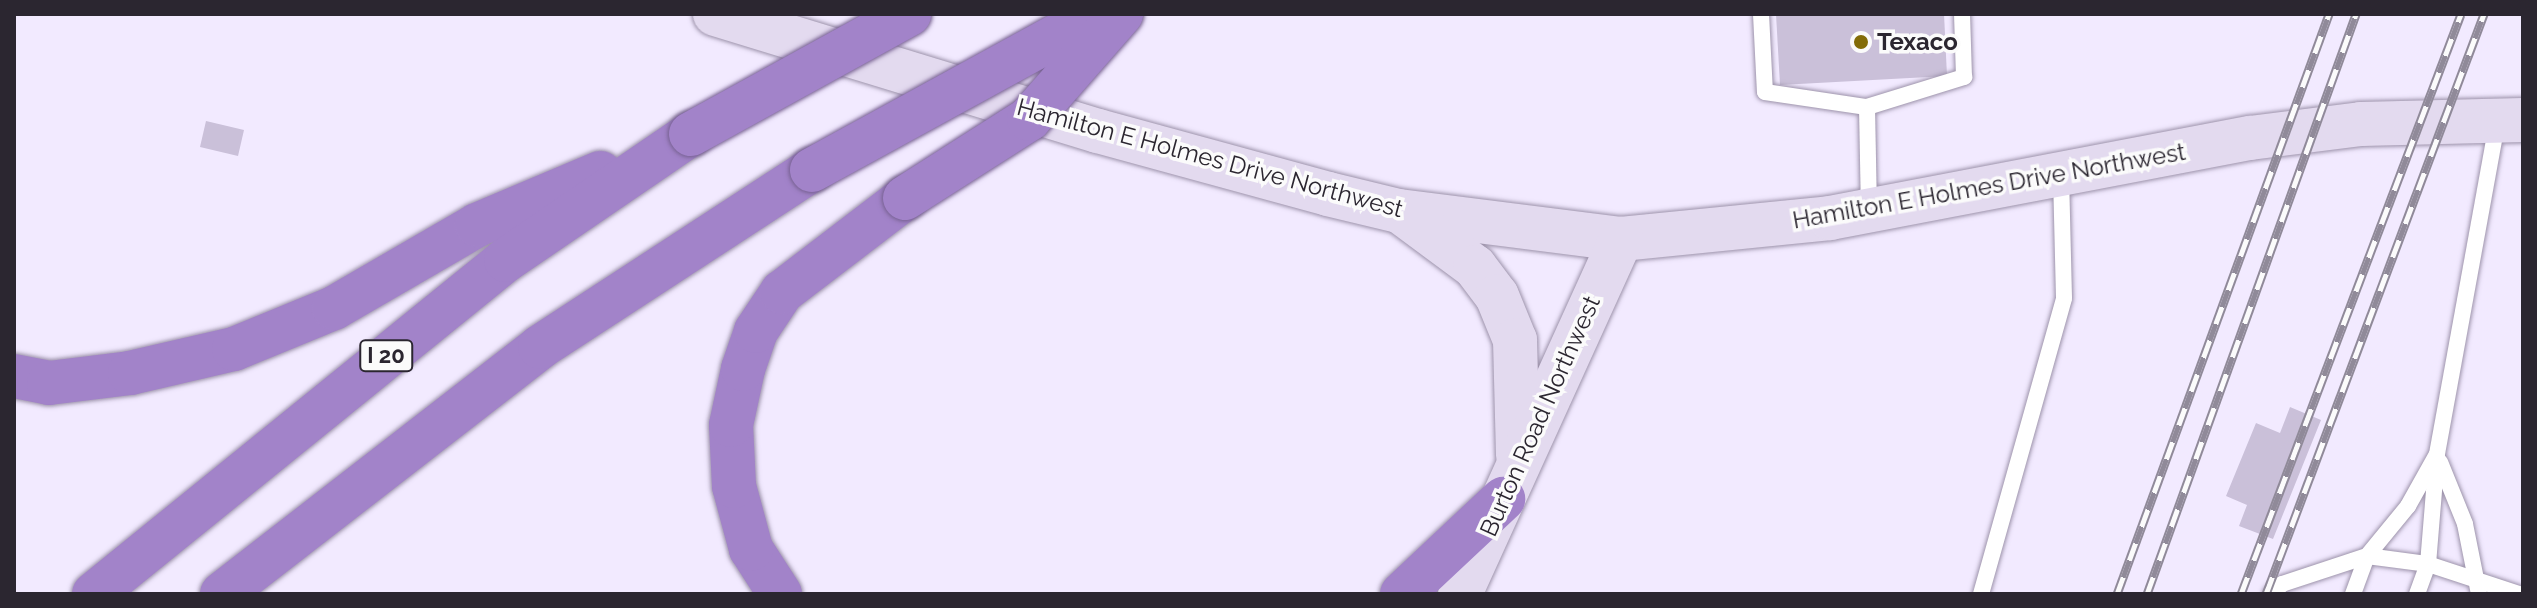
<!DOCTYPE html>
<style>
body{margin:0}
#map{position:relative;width:2537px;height:608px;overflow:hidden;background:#f2eaff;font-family:Raleway,sans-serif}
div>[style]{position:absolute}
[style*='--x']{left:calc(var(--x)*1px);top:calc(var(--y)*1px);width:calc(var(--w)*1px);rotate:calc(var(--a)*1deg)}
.building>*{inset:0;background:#cac0d9}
.roads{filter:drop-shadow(0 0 2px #9d93ab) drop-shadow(0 0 2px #9d93ab)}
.lane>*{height:16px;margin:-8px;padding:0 8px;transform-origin:8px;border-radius:8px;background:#fff}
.secondary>*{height:44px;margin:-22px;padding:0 22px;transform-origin:22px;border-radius:22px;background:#e3daef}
.highway>*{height:44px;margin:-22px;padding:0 22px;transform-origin:22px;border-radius:22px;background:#a283c9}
.rail>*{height:9px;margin-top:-4.5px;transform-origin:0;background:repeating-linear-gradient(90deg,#fbfbfb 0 18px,#908a99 0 36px);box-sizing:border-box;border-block:2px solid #908a99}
.bridges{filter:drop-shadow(0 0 2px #786293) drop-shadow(0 0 2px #786293)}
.highway-bridge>*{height:44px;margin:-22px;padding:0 22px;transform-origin:22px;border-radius:22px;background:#a283c9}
.dots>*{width:22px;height:22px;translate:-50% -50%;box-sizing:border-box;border:4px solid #fbfbfb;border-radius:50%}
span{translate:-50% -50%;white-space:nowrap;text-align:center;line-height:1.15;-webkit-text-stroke:7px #fbfbfb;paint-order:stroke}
.shield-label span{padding:2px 6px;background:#fbfbfb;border:2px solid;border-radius:6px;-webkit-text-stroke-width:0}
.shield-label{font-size:22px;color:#2b2630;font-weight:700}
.poi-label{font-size:24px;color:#2b2630;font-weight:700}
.left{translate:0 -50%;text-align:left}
.street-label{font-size:24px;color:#2b2630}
.frame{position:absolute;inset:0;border:16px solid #2b2630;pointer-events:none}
</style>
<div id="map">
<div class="building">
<i style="clip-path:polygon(1776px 14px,1944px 14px,1947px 76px,1780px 85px)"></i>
<i style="clip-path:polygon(206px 121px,244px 130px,238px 156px,200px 147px)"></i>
<i style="clip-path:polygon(2290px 407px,2321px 420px,2273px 539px,2239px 526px,2247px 505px,2226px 496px,2256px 423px,2280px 433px)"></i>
</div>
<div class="roads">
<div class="lane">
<i style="--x:1761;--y:14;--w:78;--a:87.1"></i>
<i style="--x:1765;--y:92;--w:103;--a:8.4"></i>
<i style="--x:1867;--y:107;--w:102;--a:-17.2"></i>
<i style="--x:1964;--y:77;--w:63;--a:-91.8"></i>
<i style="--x:1867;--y:107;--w:102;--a:88.9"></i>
<i style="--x:2440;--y:462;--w:67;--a:68"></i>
<i style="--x:2465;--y:524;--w:71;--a:78.7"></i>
<i style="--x:1981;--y:594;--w:307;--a:-74.3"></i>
<i style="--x:2064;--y:298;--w:123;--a:-91.4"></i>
<i style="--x:2271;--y:594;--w:15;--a:-42"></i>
<i style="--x:2282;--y:584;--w:89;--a:-18.2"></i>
<i style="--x:2367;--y:556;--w:62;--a:7.5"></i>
<i style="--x:2428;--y:564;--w:96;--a:18.2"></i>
<i style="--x:2353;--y:594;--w:40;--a:-69.8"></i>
<i style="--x:2367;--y:556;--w:65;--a:-50.6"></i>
<i style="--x:2408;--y:506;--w:57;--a:-60.8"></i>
<i style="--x:2417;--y:594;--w:32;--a:-70"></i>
<i style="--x:2428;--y:564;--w:110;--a:-85.3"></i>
<i style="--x:2437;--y:454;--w:334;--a:-79.7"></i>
</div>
<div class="secondary">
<i style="--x:715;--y:14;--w:400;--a:17"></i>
<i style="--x:1098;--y:131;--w:238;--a:15.3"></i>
<i style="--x:1328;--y:194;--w:73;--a:13.5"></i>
<i style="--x:1399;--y:211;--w:224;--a:7.2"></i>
<i style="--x:1621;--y:239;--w:210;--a:-5.7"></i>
<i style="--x:1830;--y:218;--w:428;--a:-10.8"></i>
<i style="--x:2250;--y:138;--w:112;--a:-7.2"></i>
<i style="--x:2361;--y:124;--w:162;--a:-1.4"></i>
<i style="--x:1401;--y:212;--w:92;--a:36.6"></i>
<i style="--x:1475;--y:267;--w:36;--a:53"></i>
<i style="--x:1497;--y:296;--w:48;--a:67.8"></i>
<i style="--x:1515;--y:340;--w:115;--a:88.5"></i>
<i style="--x:1460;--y:594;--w:390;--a:-65.6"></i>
</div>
<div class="highway">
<i style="--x:14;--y:376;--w:36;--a:11"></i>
<i style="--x:49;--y:383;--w:82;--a:-7"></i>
<i style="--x:130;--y:373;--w:107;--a:-13"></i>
<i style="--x:234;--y:349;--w:108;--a:-22.3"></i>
<i style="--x:334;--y:308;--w:165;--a:-30.1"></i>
<i style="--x:477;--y:225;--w:134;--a:-22.9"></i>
<i style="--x:94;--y:594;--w:530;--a:-39.03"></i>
<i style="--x:506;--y:260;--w:224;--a:-34.3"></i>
<i style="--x:222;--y:594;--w:403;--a:-37.8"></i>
<i style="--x:540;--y:347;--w:325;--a:-33.1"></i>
<i style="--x:780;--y:594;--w:54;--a:-122.8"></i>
<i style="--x:751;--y:549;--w:65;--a:-105.1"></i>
<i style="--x:734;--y:486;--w:61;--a:-92.8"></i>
<i style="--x:731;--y:425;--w:57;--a:-77.9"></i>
<i style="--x:743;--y:369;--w:40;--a:-71.1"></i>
<i style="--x:756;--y:331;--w:47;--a:-56.3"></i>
<i style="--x:782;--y:292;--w:155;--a:-37.4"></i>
<i style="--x:1402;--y:594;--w:139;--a:-43.2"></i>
</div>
</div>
<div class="rail">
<i style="--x:2117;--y:594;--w:618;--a:-69.92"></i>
<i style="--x:2147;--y:594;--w:617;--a:-70.18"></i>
<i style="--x:2241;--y:594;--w:620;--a:-69.23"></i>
<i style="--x:2266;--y:594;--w:620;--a:-69.4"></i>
</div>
<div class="bridges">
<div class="highway-bridge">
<i style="--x:691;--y:134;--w:249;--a:-28.8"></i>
<i style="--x:812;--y:170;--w:325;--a:-28.7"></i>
<i style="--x:905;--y:198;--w:147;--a:-32.5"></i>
<i style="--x:1029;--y:119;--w:140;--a:-48.8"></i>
</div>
</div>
<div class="dots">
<i style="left:1861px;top:42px;background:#836c08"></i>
</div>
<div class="shield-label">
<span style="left:386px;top:356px">I 20</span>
</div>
<div class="poi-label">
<span class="left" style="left:1877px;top:42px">Texaco</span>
</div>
<div class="street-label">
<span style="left:1210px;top:158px;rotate:15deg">Hamilton E Holmes Drive Northwest</span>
<span style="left:1989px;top:186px;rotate:-10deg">Hamilton E Holmes Drive Northwest</span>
<span style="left:1540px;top:416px;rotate:-66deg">Burton Road Northwest</span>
</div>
<div class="frame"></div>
</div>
